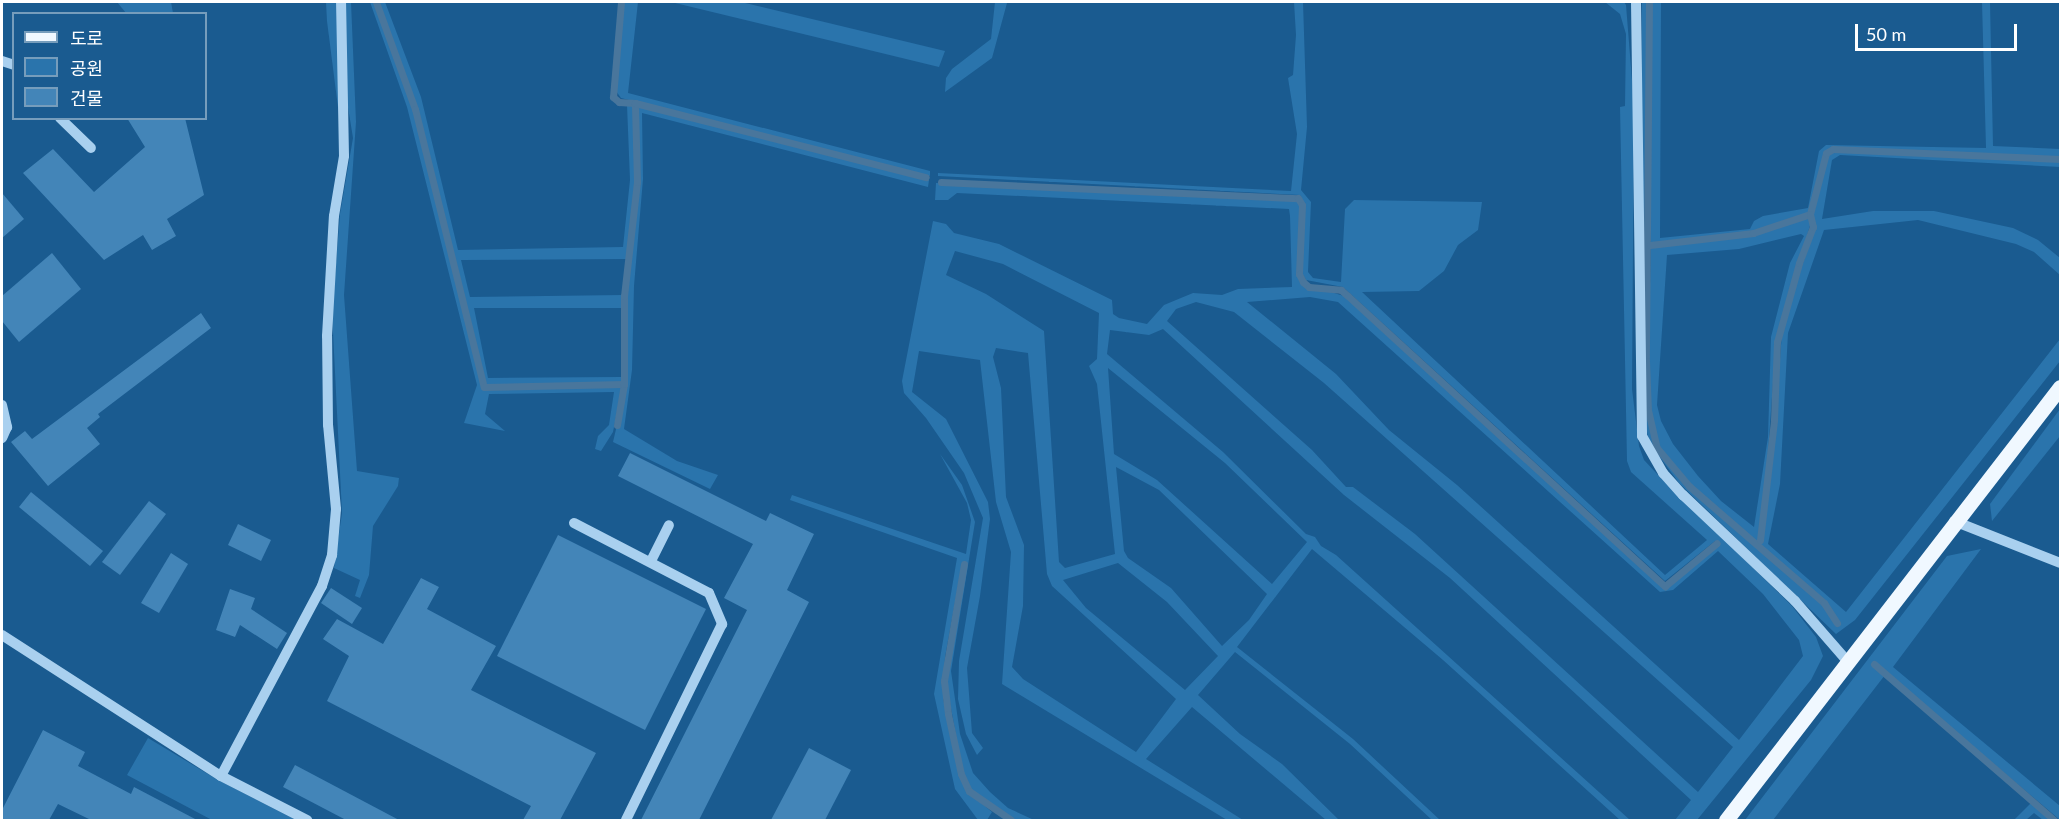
<!DOCTYPE html>
<meta charset="utf-8">
<style>
body{margin:0}
#map{position:relative;width:2062px;height:822px;overflow:hidden;background:#1a5b90;font-family:Lato,"Noto Sans KR",sans-serif}
div>[style]{position:absolute}
[style*='--x']{left:calc(var(--x)*1px);top:calc(var(--y)*1px);width:calc(var(--w)*1px);rotate:calc(var(--a)*1deg)}
.green>*{inset:0;background:#2a74ac}
.stream>*{height:7px;margin:-3.5px;padding:0 3.5px;transform-origin:3.5px;border-radius:3.5px;background:#49769c}
.building>*{inset:0;background:#4385b8}
.minor>*{height:10px;margin:-5px;padding:0 5px;transform-origin:5px;border-radius:5px;background:#a9d0ef}
.major>*{height:15px;margin:-7.5px;padding:0 7.5px;transform-origin:7.5px;border-radius:7.5px;background:#f0f8ff}
span{translate:-50% -50%;white-space:nowrap;text-align:center;line-height:1.15;-webkit-text-stroke:5px #1a5b90;paint-order:stroke}
.frame{position:absolute;inset:0;border:3px solid #fff;pointer-events:none}
.legend{position:absolute;left:12px;top:12px;width:195px;height:108px;box-sizing:border-box;background:#1a5b90;border:2px solid #769dbc;margin:0;padding:8px 10px;list-style:none;font-size:18px;color:#fff}
.legend li{display:flex;align-items:center;gap:12px;height:30px}
.legend b{width:30px;border:2px solid #769dbc}
.scale{position:absolute;left:1855px;top:24px;width:162px;height:27px;box-sizing:border-box;border:3px solid #fff;border-top:0;padding-left:8px;font-size:18px;line-height:21px;white-space:nowrap;color:#fff;-webkit-text-stroke:4px #1a5b90;paint-order:stroke}
</style>
<div id="map">
<div class="green">
<i style="clip-path:polygon(117px 2px,171px 2px,173px 13px,126px 13px)"></i>
<i style="clip-path:polygon(326px 2px,338px 2px,341px 131px,327px 21px)"></i>
<i style="clip-path:polygon(345px 2px,351px 2px,356px 122px,344px 295px,357px 471px,399px 478px,398px 486px,373px 526px,369px 575px,360px 598px,355px 596px,360px 580px,334px 568px,342px 513px,332px 312px,340px 214px,353px 138px,347px 101px)"></i>
<i style="clip-path:polygon(370px 2px,374px 2px,413px 108px,483px 389px,622px 386px,613px 432px,601px 451px,595px 449px,598px 436px,609px 425px,614px 392px,489px 394px,485px 414px,505px 431px,464px 423px,477px 385px,407px 107px)"></i>
<i style="clip-path:polygon(378px 2px,385px 2px,421px 97px,458px 250px,623px 247px,630px 180px,627px 105px,634px 105px,635px 182px,627px 259px,461px 260px,470px 297px,623px 295px,623px 308px,474px 308px,488px 378px,621px 377px,622px 382px,485px 385px,416px 108px)"></i>
<i style="clip-path:polygon(623px 2px,638px 2px,628px 93px,930px 171px,930px 176px,621px 98px,616px 91px)"></i>
<i style="clip-path:polygon(671px 2px,741px 2px,945px 51px,939px 67px)"></i>
<i style="clip-path:polygon(995px 2px,1065px 2px,1007px 3px,992px 58px,945px 92px,946px 78px,952px 69px,991px 39px)"></i>
<i style="clip-path:polygon(evenodd,1294px 2px,1303px 2px,1307px 127px,1301px 190px,1311px 202px,1308px 272px,1313px 278px,1341px 282px,1345px 209px,1354px 200px,1482px 202px,1478px 230px,1458px 245px,1444px 271px,1419px 291px,1362px 292px,1665px 575px,1707px 540px,1631px 472px,1627px 461px,1620px 107px,1625px 106px,1626px 34px,1620px 14px,1605px 2px,1624px 2px,1626px 5px,1634px 105px,1632px 389px,1639px 446px,1644px 460px,1659px 476px,1792px 606px,1816px 637px,1823px 656px,1811px 680px,1697px 820px,1675px 820px,1691px 800px,1450px 578px,1344px 495px,1163px 329px,1149px 335px,1110px 330px,1107px 354px,1223px 452px,1306px 534px,1315px 537px,1321px 546px,1336px 555px,1630px 820px,1620px 820px,1443px 660px,1312px 549px,1237px 647px,1353px 739px,1440px 820px,1432px 820px,1350px 744px,1235px 652px,1198px 695px,1240px 734px,1282px 764px,1339px 820px,1326px 820px,1192px 707px,1146px 759px,1243px 820px,1227px 820px,1002px 684px,1011px 552px,996px 502px,980px 360px,919px 351px,912px 392px,946px 419px,988px 502px,990px 519px,980px 596px,967px 668px,972px 733px,983px 748px,977px 755px,966px 734px,958px 699px,959px 661px,983px 518px,964px 473px,926px 418px,904px 393px,902px 381px,933px 221px,946px 224px,954px 233px,999px 244px,1112px 300px,1113px 314px,1119px 318px,1147px 324px,1164px 305px,1193px 293px,1222px 295px,1238px 289px,1292px 287px,1290px 216px,1289px 209px,957px 193px,948px 200px,935px 200px,936px 183px,1297px 200px,1300px 206px,1297px 274px,1302px 283px,1347px 297px,1665px 588px,1719px 542px,1715px 541px,1665px 581px,1343px 287px,1306px 280px,1302px 273px,1305px 205px,1300px 195px,938px 176px,938px 173px,1291px 191px,1297px 134px,1288px 78px,1293px 75px,1296px 35px,1294px 2px,955px 251px,1003px 264px,1099px 313px,1097px 359px,1089px 366px,1097px 384px,1115px 554px,1065px 568px,1059px 562px,1044px 331px,986px 294px,946px 275px,955px 251px,1294px 2px,1310px 297px,1338px 302px,1660px 592px,1673px 590px,1718px 551px,1763px 594px,1799px 640px,1803px 656px,1739px 740px,1457px 485px,1389px 430px,1336px 374px,1247px 302px,1310px 297px,1294px 2px,1196px 302px,1234px 312px,1324px 383px,1733px 747px,1698px 792px,1415px 534px,1353px 487px,1346px 487px,1312px 450px,1167px 321px,1176px 309px,1196px 302px,1294px 2px,996px 348px,1028px 353px,1047px 574px,1052px 586px,1176px 699px,1136px 752px,1023px 679px,1012px 667px,1023px 606px,1024px 545px,1006px 497px,1001px 388px,993px 357px,996px 348px,1294px 2px,1108px 368px,1225px 463px,1307px 542px,1272px 584px,1157px 480px,1114px 454px,1108px 368px,1294px 2px,1116px 467px,1159px 490px,1267px 594px,1249px 620px,1222px 646px,1171px 588px,1128px 558px,1124px 551px,1116px 467px,1294px 2px,1118px 563px,1167px 602px,1218px 656px,1185px 690px,1086px 608px,1063px 580px,1118px 563px)"></i>
<i style="clip-path:polygon(evenodd,1642px 2px,1647px 2px,1647px 5px,1644px 361px,1647px 410px,1656px 449px,1688px 487px,1823px 604px,1839px 626px,1826px 603px,1691px 485px,1659px 447px,1650px 409px,1648px 361px,1651px 246px,1753px 235px,1809px 216px,1811px 222px,1776px 341px,1762px 536px,1772px 466px,1783px 319px,1813px 235px,1812px 215px,1828px 154px,1833px 151px,2060px 160px,2060px 167px,1840px 155px,1832px 160px,1822px 219px,1873px 211px,1934px 211px,2013px 228px,2038px 240px,2060px 258px,2060px 275px,2034px 252px,2016px 244px,1918px 220px,1824px 230px,1788px 333px,1780px 484px,1768px 544px,1846px 612px,2060px 339px,2060px 361px,1855px 620px,1836px 634px,1679px 483px,1648px 441px,1642px 383px,1642px 2px,1801px 234px,1804px 236px,1790px 263px,1771px 337px,1768px 437px,1754px 527px,1721px 501px,1698px 476px,1673px 444px,1661px 421px,1657px 405px,1667px 255px,1739px 249px,1801px 234px)"></i>
<i style="clip-path:polygon(1650px 2px,1661px 2px,1660px 238px,1750px 229px,1754px 221px,1763px 216px,1808px 208px,1819px 151px,1826px 145px,1986px 148px,1982px 2px,1990px 2px,1993px 146px,2060px 149px,2060px 157px,1833px 148px,1825px 152px,1809px 213px,1753px 231px,1651px 243px)"></i>
<i style="clip-path:polygon(637px 105px,929px 180px,928px 187px,642px 113px,643px 179px,634px 286px,632px 370px,624px 429px,677px 461px,718px 475px,710px 489px,613px 442px,627px 382px,626px 297px,639px 182px)"></i>
<i style="clip-path:polygon(2060px 409px,2060px 436px,1992px 521px,1990px 504px)"></i>
<i style="clip-path:polygon(940px 454px,962px 485px,975px 522px,951px 671px,960px 734px,973px 773px,990px 792px,1008px 808px,1034px 820px,1014px 820px,984px 801px,971px 790px,963px 773px,946px 681px,965px 564px,962px 564px,945px 657px,943px 698px,959px 774px,968px 792px,992px 812px,987px 820px,978px 820px,955px 789px,934px 694px,957px 558px,790px 500px,792px 495px,966px 554px,971px 520px,967px 503px)"></i>
<i style="clip-path:polygon(1981px 549px,1893px 667px,2060px 806px,2060px 820px,1873px 662px,1885px 675px,1773px 820px,1745px 820px,1947px 556px)"></i>
<i style="clip-path:polygon(148px 738px,218px 780px,296px 820px,212px 820px,127px 775px)"></i>
<i style="clip-path:polygon(2031px 803px,2052px 820px,2043px 820px,2034px 813px,2026px 820px,2014px 820px)"></i>
</div>
<div class="stream">
<i style="--x:376;--y:2;--w:114;--a:70"></i>
<i style="--x:415;--y:109;--w:286;--a:76.1"></i>
<i style="--x:484;--y:387;--w:140;--a:-1.2"></i>
<i style="--x:621;--y:2;--w:95;--a:94.8"></i>
<i style="--x:613;--y:97;--w:8;--a:40"></i>
<i style="--x:619;--y:102;--w:16;--a:4"></i>
<i style="--x:1649;--y:2;--w:359;--a:90.5"></i>
<i style="--x:1646;--y:361;--w:49;--a:87.7"></i>
<i style="--x:1648;--y:410;--w:39;--a:77"></i>
<i style="--x:1657;--y:448;--w:50;--a:49.9"></i>
<i style="--x:1689;--y:486;--w:179;--a:40.9"></i>
<i style="--x:1824;--y:603;--w:24;--a:57"></i>
<i style="--x:941;--y:182;--w:357;--a:2.6"></i>
<i style="--x:1298;--y:198;--w:8;--a:60"></i>
<i style="--x:1302;--y:205;--w:69;--a:92.5"></i>
<i style="--x:1299;--y:274;--w:9;--a:63"></i>
<i style="--x:1303;--y:282;--w:8;--a:40"></i>
<i style="--x:1309;--y:287;--w:32;--a:5"></i>
<i style="--x:1341;--y:290;--w:9;--a:41"></i>
<i style="--x:1348;--y:296;--w:430;--a:42.5"></i>
<i style="--x:1665;--y:586;--w:67;--a:-39.6"></i>
<i style="--x:1650;--y:245;--w:104;--a:-6.6"></i>
<i style="--x:1753;--y:233;--w:60;--a:-18.4"></i>
<i style="--x:1810;--y:214;--w:63;--a:-75.3"></i>
<i style="--x:1826;--y:153;--w:8;--a:-30"></i>
<i style="--x:1833;--y:149;--w:227;--a:2.5"></i>
<i style="--x:617;--y:425;--w:42;--a:-80.3"></i>
<i style="--x:624;--y:384;--w:88;--a:-90"></i>
<i style="--x:624;--y:296;--w:115;--a:-83.5"></i>
<i style="--x:637;--y:182;--w:79;--a:-91.5"></i>
<i style="--x:635;--y:103;--w:300;--a:14.3"></i>
<i style="--x:1760;--y:540;--w:121;--a:-83.3"></i>
<i style="--x:1774;--y:420;--w:78;--a:-87.8"></i>
<i style="--x:1777;--y:342;--w:82;--a:-74.4"></i>
<i style="--x:1799;--y:263;--w:39;--a:-69"></i>
<i style="--x:1813;--y:227;--w:13;--a:-103"></i>
<i style="--x:964;--y:564;--w:119;--a:99.7"></i>
<i style="--x:944;--y:681;--w:33;--a:83"></i>
<i style="--x:948;--y:714;--w:61;--a:77.8"></i>
<i style="--x:961;--y:774;--w:19;--a:65"></i>
<i style="--x:969;--y:791;--w:51;--a:34.6"></i>
<i style="--x:1874;--y:664;--w:238;--a:40.9"></i>
</div>
<div class="building">
<i style="clip-path:polygon(127px 118px,185px 118px,204px 195px,167px 219px,176px 236px,152px 250px,143px 235px,104px 260px,23px 173px,53px 149px,94px 192px,145px 147px)"></i>
<i style="clip-path:polygon(2px 193px,24px 219px,2px 238px)"></i>
<i style="clip-path:polygon(52px 253px,81px 289px,19px 342px,2px 321px,2px 296px)"></i>
<i style="clip-path:polygon(201px 313px,211px 328px,98px 414px,100px 417px,87px 428px,100px 444px,48px 486px,11px 442px,25px 431px,32px 439px)"></i>
<i style="clip-path:polygon(630px 453px,766px 521px,770px 513px,814px 534px,787px 590px,809px 602px,699px 820px,641px 820px,747px 610px,724px 598px,753px 544px,618px 476px)"></i>
<i style="clip-path:polygon(31px 492px,103px 551px,90px 566px,19px 507px)"></i>
<i style="clip-path:polygon(149px 501px,166px 514px,120px 575px,102px 562px)"></i>
<i style="clip-path:polygon(238px 524px,271px 540px,261px 561px,228px 545px)"></i>
<i style="clip-path:polygon(558px 535px,706px 609px,645px 730px,497px 656px)"></i>
<i style="clip-path:polygon(171px 553px,188px 564px,159px 613px,141px 603px)"></i>
<i style="clip-path:polygon(421px 578px,439px 587px,427px 609px,496px 646px,471px 690px,596px 753px,560px 820px,523px 820px,531px 806px,327px 701px,349px 656px,323px 639px,337px 619px,383px 644px)"></i>
<i style="clip-path:polygon(331px 588px,362px 608px,352px 624px,321px 603px)"></i>
<i style="clip-path:polygon(230px 589px,255px 598px,251px 609px,287px 633px,277px 649px,240px 625px,235px 637px,216px 630px)"></i>
<i style="clip-path:polygon(43px 730px,85px 752px,78px 766px,131px 794px,134px 787px,197px 820px,91px 820px,58px 804px,49px 820px,2px 820px,2px 810px)"></i>
<i style="clip-path:polygon(809px 748px,851px 770px,825px 820px,771px 820px)"></i>
<i style="clip-path:polygon(295px 765px,399px 820px,346px 820px,283px 787px)"></i>
</div>
<div class="minor">
<i style="--x:1636;--y:2;--w:434;--a:89.2"></i>
<i style="--x:1642;--y:436;--w:43;--a:60.4"></i>
<i style="--x:1663;--y:473;--w:30;--a:48"></i>
<i style="--x:1683;--y:495;--w:154;--a:43.4"></i>
<i style="--x:1795;--y:601;--w:81;--a:49"></i>
<i style="--x:2;--y:61;--w:13;--a:18"></i>
<i style="--x:60;--y:118;--w:43;--a:44.1"></i>
<i style="--x:2;--y:405;--w:23;--a:77"></i>
<i style="--x:7;--y:427;--w:12;--a:114"></i>
<i style="--x:1954;--y:521;--w:114;--a:21.6"></i>
<i style="--x:574;--y:523;--w:152;--a:27.4"></i>
<i style="--x:709;--y:593;--w:34;--a:67"></i>
<i style="--x:722;--y:624;--w:218;--a:116.1"></i>
<i style="--x:651;--y:561;--w:40;--a:-63.4"></i>
<i style="--x:2;--y:635;--w:260;--a:32.8"></i>
<i style="--x:221;--y:776;--w:97;--a:27.1"></i>
<i style="--x:221;--y:776;--w:215;--a:-62"></i>
<i style="--x:322;--y:586;--w:33;--a:-72"></i>
<i style="--x:332;--y:555;--w:46;--a:-85"></i>
<i style="--x:336;--y:509;--w:84;--a:-95.4"></i>
<i style="--x:328;--y:425;--w:89;--a:-90.6"></i>
<i style="--x:327;--y:336;--w:120;--a:-86.7"></i>
<i style="--x:334;--y:216;--w:61;--a:-80.5"></i>
<i style="--x:344;--y:156;--w:154;--a:-91.1"></i>
</div>
<div class="major">
<i style="--x:1726;--y:820;--w:547;--a:-52.35"></i>
</div>
<div class="frame"></div>
<ul class="legend">
<li><b style="height:8px;background:#f0f8ff"></b>도로</li>
<li><b style="height:16px;background:#2a74ac"></b>공원</li>
<li><b style="height:16px;background:#4385b8"></b>건물</li>
</ul>
<div class="scale">50 m</div>
</div>
